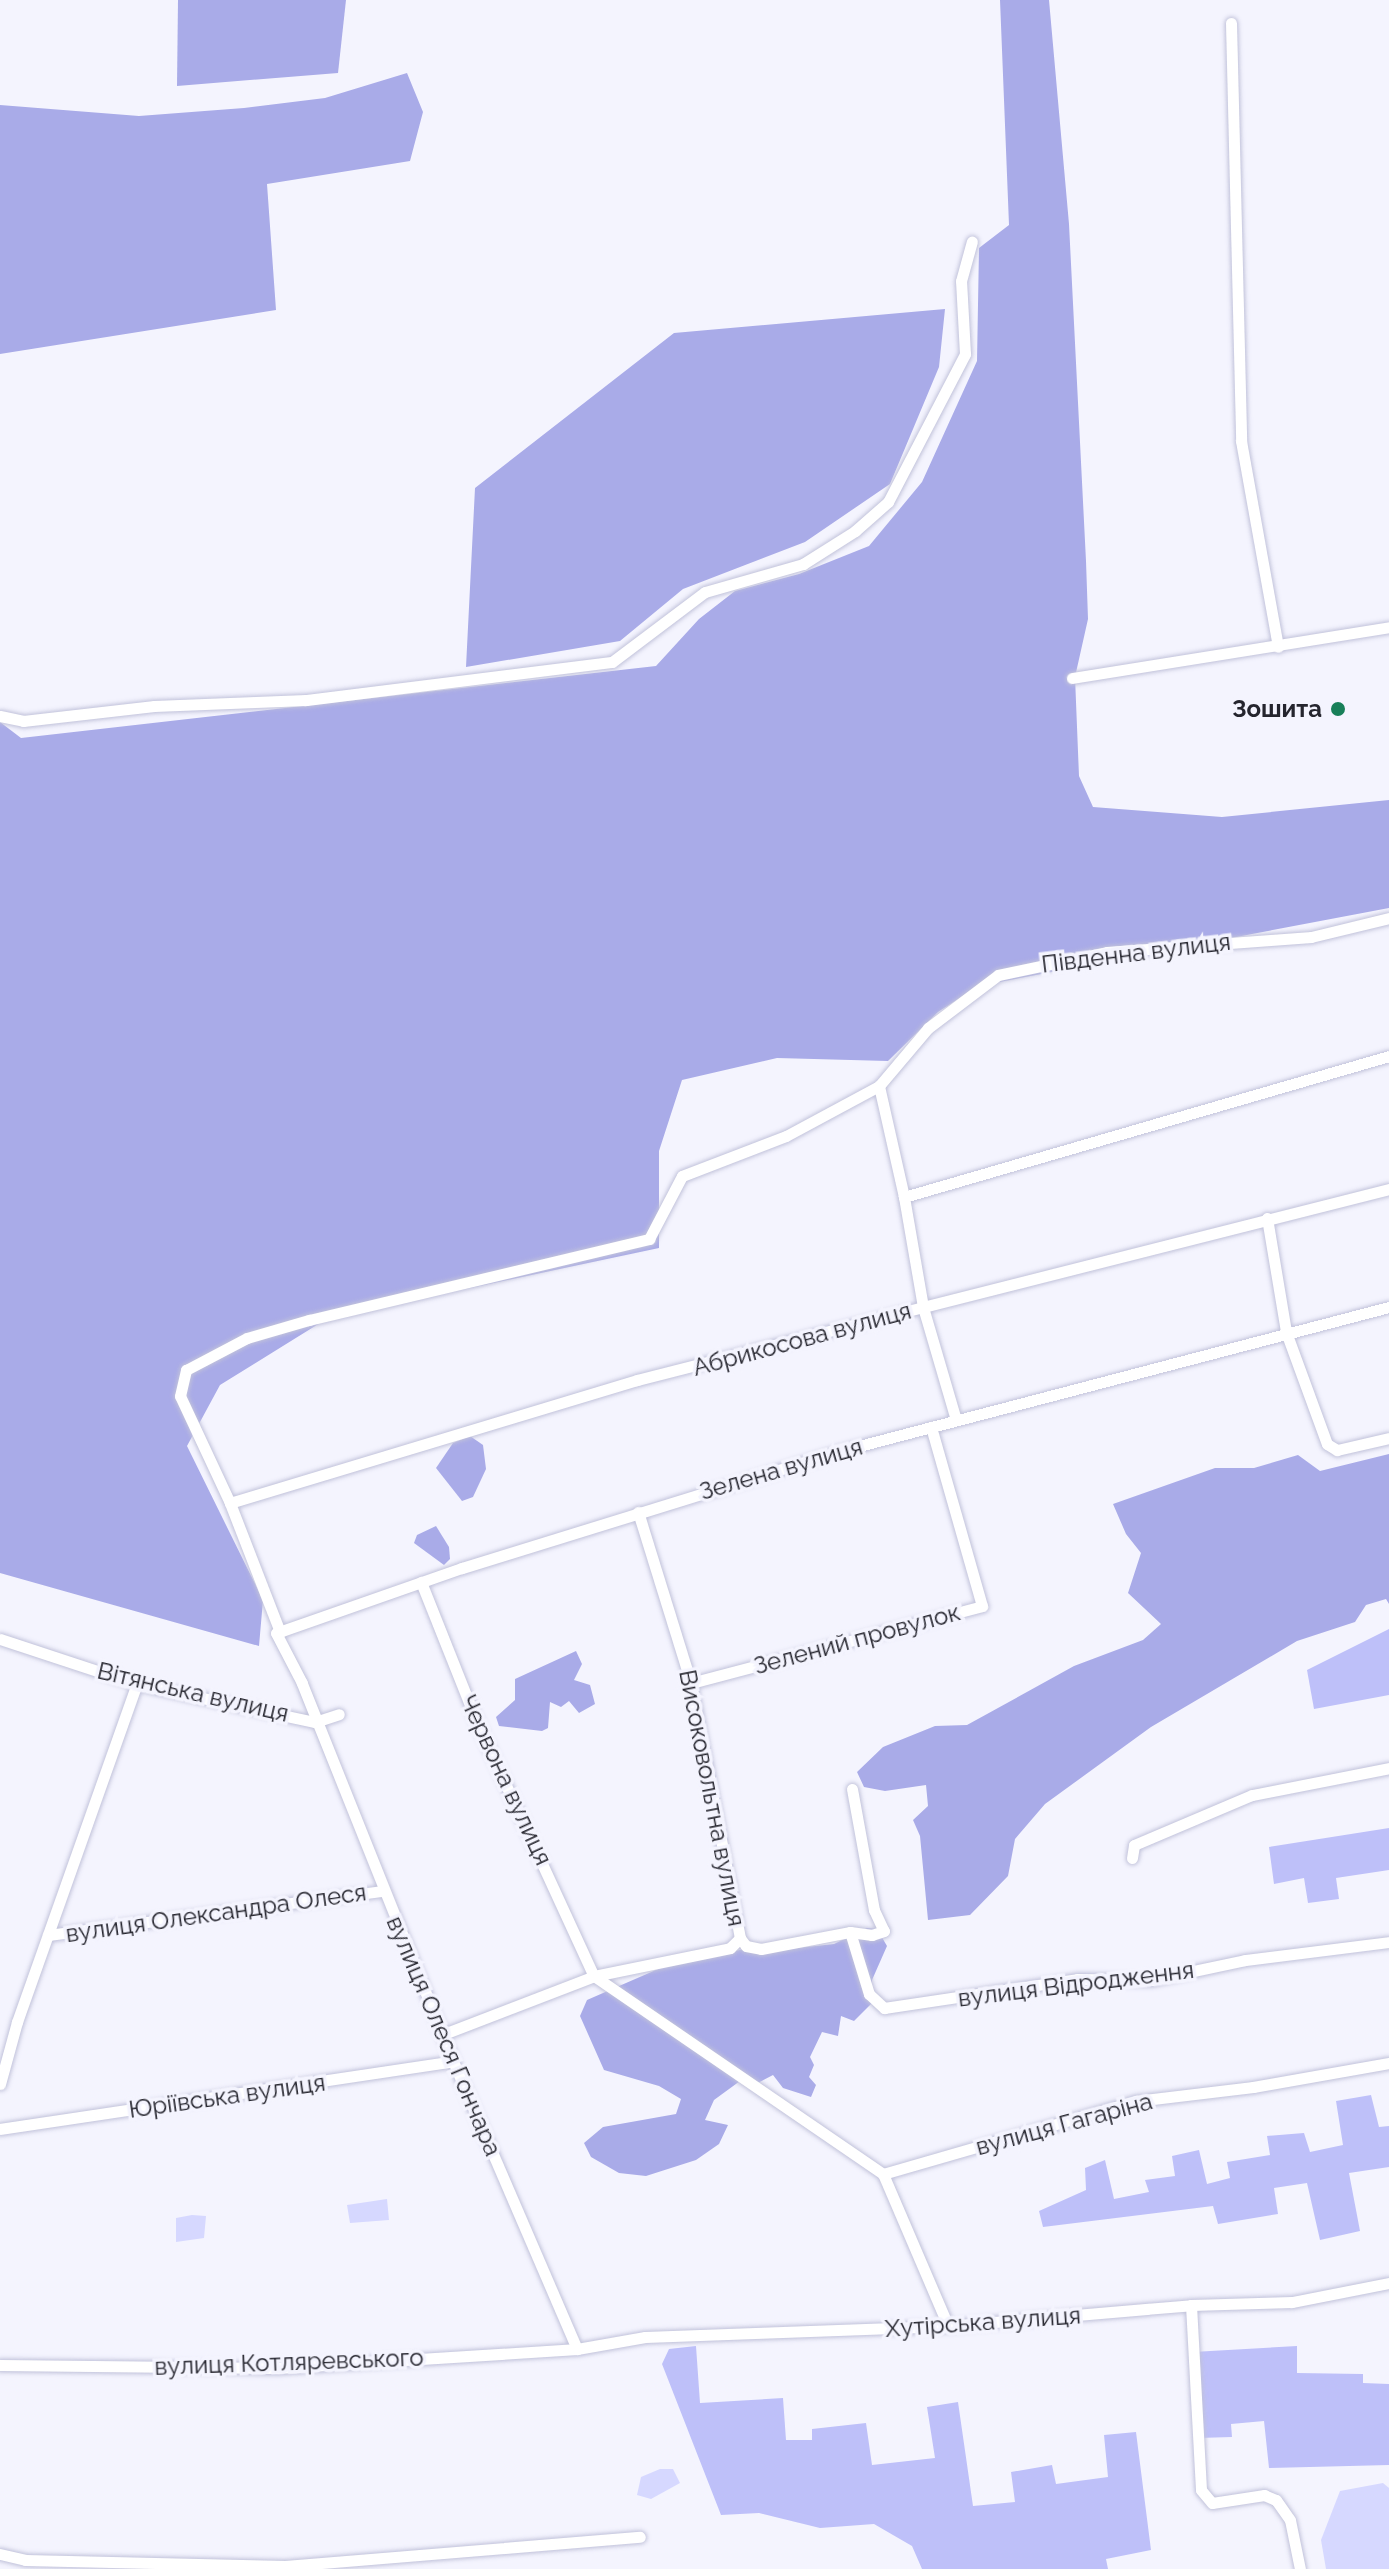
<!DOCTYPE html>
<meta charset="utf-8">
<style>
body{margin:0}
#map{position:relative;width:1389px;height:2569px;overflow:hidden;background:#f4f4fe;font-family:Raleway,sans-serif}
div>[style]{position:absolute}
[style*='--x']{left:calc(var(--x)*1px);top:calc(var(--y)*1px);width:calc(var(--w)*1px);rotate:calc(var(--a)*1deg)}
.green>*{inset:0;background:#bec0f9}
.forest>*{inset:0;background:#a9abe8}
.water>*{inset:0;background:#d6d8ff}
.roads{filter:drop-shadow(0 0 2px #c1c2da) drop-shadow(0 0 2px #c1c2da)}
.minor>*{height:11px;margin:-5.5px;padding:0 5.5px;transform-origin:5.5px;border-radius:5.5px;background:#fff}
.dots>*{width:22px;height:22px;translate:-50% -50%;box-sizing:border-box;border:4px solid #f4f4fe;border-radius:50%}
span{translate:-50% -50%;white-space:nowrap;text-align:center;line-height:1.15;-webkit-text-stroke:7px #f4f4fe;paint-order:stroke}
.poi-label{font-size:24px;color:#25252e;font-weight:700}
.right{translate:-100% -50%;text-align:right}
.street-label{font-size:24px;color:#25252e}
</style>
<div id="map">
<div class="green">
<i style="clip-path:polygon(1389px 1629px,1389px 1695px,1314px 1709px,1307px 1670px)"></i>
<i style="clip-path:polygon(1389px 1828px,1389px 1870px,1336px 1878px,1339px 1899px,1308px 1903px,1304px 1878px,1274px 1884px,1269px 1847px)"></i>
<i style="clip-path:polygon(1371px 2095px,1379px 2127px,1389px 2126px,1389px 2167px,1349px 2173px,1360px 2231px,1320px 2240px,1307px 2183px,1274px 2188px,1278px 2214px,1218px 2224px,1213px 2206px,1043px 2227px,1039px 2211px,1086px 2190px,1085px 2168px,1105px 2160px,1114px 2199px,1149px 2192px,1145px 2180px,1175px 2176px,1172px 2156px,1199px 2150px,1207px 2184px,1230px 2178px,1227px 2162px,1270px 2155px,1267px 2136px,1304px 2133px,1310px 2152px,1343px 2145px,1336px 2101px)"></i>
<i style="clip-path:polygon(696px 2346px,700px 2403px,783px 2398px,786px 2440px,812px 2440px,812px 2429px,866px 2423px,872px 2465px,935px 2458px,927px 2407px,958px 2402px,973px 2506px,1015px 2502px,1011px 2472px,1052px 2465px,1056px 2484px,1108px 2477px,1104px 2435px,1136px 2432px,1151px 2550px,1106px 2559px,1108px 2569px,922px 2569px,912px 2546px,874px 2524px,820px 2528px,759px 2513px,721px 2515px,662px 2364px,669px 2349px)"></i>
<i style="clip-path:polygon(1297px 2346px,1297px 2373px,1363px 2374px,1363px 2383px,1389px 2384px,1389px 2465px,1269px 2468px,1264px 2421px,1231px 2424px,1232px 2437px,1198px 2438px,1193px 2352px)"></i>
</div>
<div class="forest">
<i style="clip-path:polygon(178px 0,346px 0,338px 73px,177px 86px)"></i>
<i style="clip-path:polygon(1000px 0,1049px 0,1069px 224px,1086px 561px,1088px 619px,1075px 677px,1079px 776px,1093px 807px,1222px 817px,1389px 800px,1389px 908px,978px 986px,938px 1012px,888px 1061px,777px 1058px,682px 1080px,659px 1151px,659px 1248px,328px 1318px,220px 1385px,187px 1446px,263px 1600px,259px 1646px,0 1573px,0 722px,21px 738px,656px 666px,699px 619px,735px 591px,799px 574px,869px 546px,922px 482px,977px 361px,979px 248px,1009px 225px)"></i>
<i style="clip-path:polygon(407px 73px,423px 112px,410px 161px,267px 184px,276px 310px,0 354px,0 105px,139px 116px,244px 108px,325px 98px)"></i>
<i style="clip-path:polygon(945px 309px,939px 367px,890px 484px,805px 542px,683px 589px,620px 641px,466px 667px,475px 488px,674px 333px)"></i>
<i style="clip-path:polygon(470px 1436px,483px 1445px,486px 1469px,473px 1497px,462px 1501px,436px 1468px,453px 1443px)"></i>
<i style="clip-path:polygon(1389px 1454px,1389px 1604px,1386px 1599px,1366px 1605px,1355px 1622px,1297px 1641px,1151px 1727px,1045px 1804px,1015px 1839px,1008px 1876px,970px 1915px,928px 1920px,920px 1836px,913px 1820px,928px 1806px,926px 1785px,885px 1791px,864px 1787px,857px 1772px,883px 1747px,935px 1726px,967px 1725px,1074px 1666px,1143px 1640px,1161px 1624px,1128px 1593px,1141px 1553px,1126px 1534px,1113px 1504px,1215px 1468px,1254px 1468px,1298px 1455px,1320px 1471px)"></i>
<i style="clip-path:polygon(436px 1526px,449px 1547px,450px 1559px,444px 1565px,414px 1543px,417px 1535px)"></i>
<i style="clip-path:polygon(576px 1651px,582px 1664px,574px 1680px,590px 1685px,595px 1704px,579px 1713px,569px 1701px,561px 1707px,550px 1702px,548px 1728px,542px 1731px,499px 1726px,496px 1717px,515px 1700px,515px 1679px)"></i>
<i style="clip-path:polygon(867px 1928px,877px 1929px,887px 1946px,872px 1980px,872px 2003px,854px 2021px,841px 2016px,838px 2036px,822px 2032px,810px 2057px,814px 2065px,809px 2077px,816px 2085px,811px 2097px,783px 2088px,773px 2075px,752px 2086px,740px 2081px,714px 2100px,705px 2120px,728px 2125px,719px 2144px,696px 2160px,646px 2176px,619px 2173px,591px 2157px,584px 2143px,603px 2127px,676px 2114px,681px 2099px,659px 2086px,604px 2070px,580px 2016px,587px 2000px,665px 1966px,749px 1948px,760px 1952px,834px 1944px)"></i>
</div>
<div class="water">
<i style="clip-path:polygon(387px 2199px,389px 2220px,350px 2223px,347px 2205px)"></i>
<i style="clip-path:polygon(192px 2215px,206px 2216px,204px 2238px,176px 2242px,176px 2218px)"></i>
<i style="clip-path:polygon(660px 2469px,673px 2469px,680px 2483px,651px 2499px,637px 2495px,641px 2477px)"></i>
<i style="clip-path:polygon(1383px 2483px,1389px 2488px,1389px 2569px,1326px 2569px,1321px 2540px,1340px 2491px)"></i>
</div>
<div class="roads">
<div class="minor">
<i style="--x:1231;--y:23;--w:418;--a:88.6"></i>
<i style="--x:1241;--y:441;--w:209;--a:79.8"></i>
<i style="--x:1072;--y:678;--w:321;--a:-9.1"></i>
<i style="--x:0;--y:716;--w:24;--a:12"></i>
<i style="--x:23;--y:721;--w:132;--a:-6.5"></i>
<i style="--x:154;--y:706;--w:152;--a:-2.3"></i>
<i style="--x:306;--y:700;--w:308;--a:-7.1"></i>
<i style="--x:612;--y:662;--w:116;--a:-37"></i>
<i style="--x:705;--y:592;--w:102;--a:-15.9"></i>
<i style="--x:803;--y:564;--w:62;--a:-32.4"></i>
<i style="--x:855;--y:531;--w:44;--a:-41.3"></i>
<i style="--x:888;--y:502;--w:167;--a:-62.5"></i>
<i style="--x:965;--y:354;--w:73;--a:-93.1"></i>
<i style="--x:961;--y:281;--w:41;--a:-74.6"></i>
<i style="--x:879;--y:1086;--w:114;--a:77.3"></i>
<i style="--x:1267;--y:1218;--w:116;--a:80.5"></i>
<i style="--x:1286;--y:1332;--w:119;--a:69.9"></i>
<i style="--x:1327;--y:1444;--w:12;--a:31"></i>
<i style="--x:1337;--y:1450;--w:53;--a:-13"></i>
<i style="--x:956;--y:1420;--w:118;--a:-106.3"></i>
<i style="--x:923;--y:1307;--w:481;--a:-14.2"></i>
<i style="--x:230;--y:1503;--w:425;--a:-16.8"></i>
<i style="--x:637;--y:1380;--w:295;--a:-14.3"></i>
<i style="--x:923;--y:1307;--w:112;--a:-99.8"></i>
<i style="--x:904;--y:1197;--w:505;--a:-16.21"></i>
<i style="--x:421;--y:1582;--w:149;--a:68.3"></i>
<i style="--x:476;--y:1720;--w:282;--a:65.3"></i>
<i style="--x:280;--y:1632;--w:138;--a:-111.2"></i>
<i style="--x:230;--y:1503;--w:118;--a:-115"></i>
<i style="--x:180;--y:1396;--w:27;--a:-77"></i>
<i style="--x:186;--y:1370;--w:69;--a:-27.7"></i>
<i style="--x:247;--y:1338;--w:65;--a:-16.2"></i>
<i style="--x:309;--y:1320;--w:350;--a:-13.4"></i>
<i style="--x:649;--y:1239;--w:71;--a:-62.4"></i>
<i style="--x:682;--y:1176;--w:111;--a:-21"></i>
<i style="--x:786;--y:1136;--w:106;--a:-28.3"></i>
<i style="--x:879;--y:1086;--w:76;--a:-49.8"></i>
<i style="--x:928;--y:1028;--w:88;--a:-37.1"></i>
<i style="--x:998;--y:975;--w:111;--a:-11.9"></i>
<i style="--x:1107;--y:952;--w:205;--a:-4.2"></i>
<i style="--x:1311;--y:937;--w:80;--a:-13.7"></i>
<i style="--x:0;--y:1639;--w:144;--a:18.2"></i>
<i style="--x:137;--y:1684;--w:182;--a:12.1"></i>
<i style="--x:315;--y:1722;--w:25;--a:-18"></i>
<i style="--x:691;--y:1683;--w:301;--a:-14.8"></i>
<i style="--x:982;--y:1606;--w:186;--a:-105.9"></i>
<i style="--x:852;--y:1789;--w:123;--a:79.7"></i>
<i style="--x:874;--y:1910;--w:23;--a:65"></i>
<i style="--x:884;--y:1931;--w:13;--a:162"></i>
<i style="--x:872;--y:1935;--w:22;--a:-172"></i>
<i style="--x:850;--y:1932;--w:65;--a:73"></i>
<i style="--x:869;--y:1994;--w:21;--a:43"></i>
<i style="--x:884;--y:2008;--w:195;--a:-8.5"></i>
<i style="--x:1077;--y:1979;--w:74;--a:0.8"></i>
<i style="--x:1151;--y:1980;--w:96;--a:-12"></i>
<i style="--x:1245;--y:1960;--w:145;--a:-7.1"></i>
<i style="--x:1132;--y:1858;--w:13;--a:-81"></i>
<i style="--x:1134;--y:1845;--w:128;--a:-23"></i>
<i style="--x:1252;--y:1795;--w:140;--a:-11.1"></i>
<i style="--x:48;--y:1935;--w:338;--a:-7.5"></i>
<i style="--x:740;--y:1938;--w:10;--a:53"></i>
<i style="--x:746;--y:1946;--w:15;--a:11"></i>
<i style="--x:761;--y:1949;--w:91;--a:-10.8"></i>
<i style="--x:594;--y:1976;--w:350;--a:34.4"></i>
<i style="--x:883;--y:2174;--w:165;--a:66.8"></i>
<i style="--x:444;--y:2034;--w:161;--a:-21.1"></i>
<i style="--x:594;--y:1976;--w:139;--a:-11.6"></i>
<i style="--x:730;--y:1948;--w:14;--a:-45"></i>
<i style="--x:740;--y:1938;--w:260;--a:-100.9"></i>
<i style="--x:691;--y:1683;--w:179;--a:-107.2"></i>
<i style="--x:0;--y:2084;--w:64;--a:-74.7"></i>
<i style="--x:17;--y:2022;--w:359;--a:-70.5"></i>
<i style="--x:0;--y:2129;--w:458;--a:-8.5"></i>
<i style="--x:883;--y:2174;--w:263;--a:-16.1"></i>
<i style="--x:1136;--y:2101;--w:118;--a:-6.8"></i>
<i style="--x:1253;--y:2087;--w:138;--a:-10"></i>
<i style="--x:1191;--y:2305;--w:185;--a:86.9"></i>
<i style="--x:1201;--y:2490;--w:17;--a:50"></i>
<i style="--x:1212;--y:2503;--w:53;--a:-8.7"></i>
<i style="--x:1264;--y:2495;--w:13;--a:23"></i>
<i style="--x:1276;--y:2500;--w:24;--a:55"></i>
<i style="--x:1290;--y:2520;--w:50;--a:78.5"></i>
<i style="--x:577;--y:2349;--w:314;--a:-113.3"></i>
<i style="--x:453;--y:2061;--w:407;--a:-111.8"></i>
<i style="--x:302;--y:1683;--w:56;--a:-117.5"></i>
<i style="--x:276;--y:1633;--w:197;--a:-19.3"></i>
<i style="--x:462;--y:1568;--w:396;--a:-17.2"></i>
<i style="--x:840;--y:1451;--w:568;--a:-14.7"></i>
<i style="--x:0;--y:2365;--w:277;--a:0.6"></i>
<i style="--x:277;--y:2368;--w:301;--a:-3.6"></i>
<i style="--x:577;--y:2349;--w:69;--a:-10"></i>
<i style="--x:645;--y:2337;--w:303;--a:-2.1"></i>
<i style="--x:948;--y:2326;--w:244;--a:-4.9"></i>
<i style="--x:1191;--y:2305;--w:101;--a:-1.7"></i>
<i style="--x:1292;--y:2302;--w:99;--a:-11.1"></i>
<i style="--x:0;--y:2554;--w:26;--a:13"></i>
<i style="--x:25;--y:2560;--w:260;--a:1.3"></i>
<i style="--x:285;--y:2566;--w:356;--a:-4.7"></i>
</div>
</div>
<div class="dots">
<i style="left:1338px;top:709px;background:#187f59"></i>
</div>
<div class="poi-label">
<span class="right" style="left:1322px;top:709px">Зошита</span>
</div>
<div class="street-label">
<span style="left:1136px;top:953px;rotate:-7deg">Південна вулиця</span>
<span style="left:802px;top:1339px;rotate:-15deg">Абрикосова вулиця</span>
<span style="left:781px;top:1469px;rotate:-16deg">Зелена вулиця</span>
<span style="left:857px;top:1639px;rotate:-15deg">Зелений провулок</span>
<span style="left:193px;top:1692px;rotate:13deg">Вітянська вулиця</span>
<span style="left:506px;top:1780px;rotate:65deg">Червона вулиця</span>
<span style="left:712px;top:1798px;rotate:79deg">Високовольтна вулиця</span>
<span style="left:216px;top:1913px;rotate:-8deg">вулиця Олександра Олеся</span>
<span style="left:1076px;top:1984px;rotate:-7deg">вулиця Відродження</span>
<span style="left:444px;top:2036px;rotate:67deg">вулиця Олеся Гончара</span>
<span style="left:227px;top:2096px;rotate:-8deg">Юріївська вулиця</span>
<span style="left:1064px;top:2124px;rotate:-15deg">вулиця Гагаріна</span>
<span style="left:983px;top:2322px;rotate:-4deg">Хутірська вулиця</span>
<span style="left:289px;top:2362px;rotate:-2deg">вулиця Котляревського</span>
</div>
</div>
